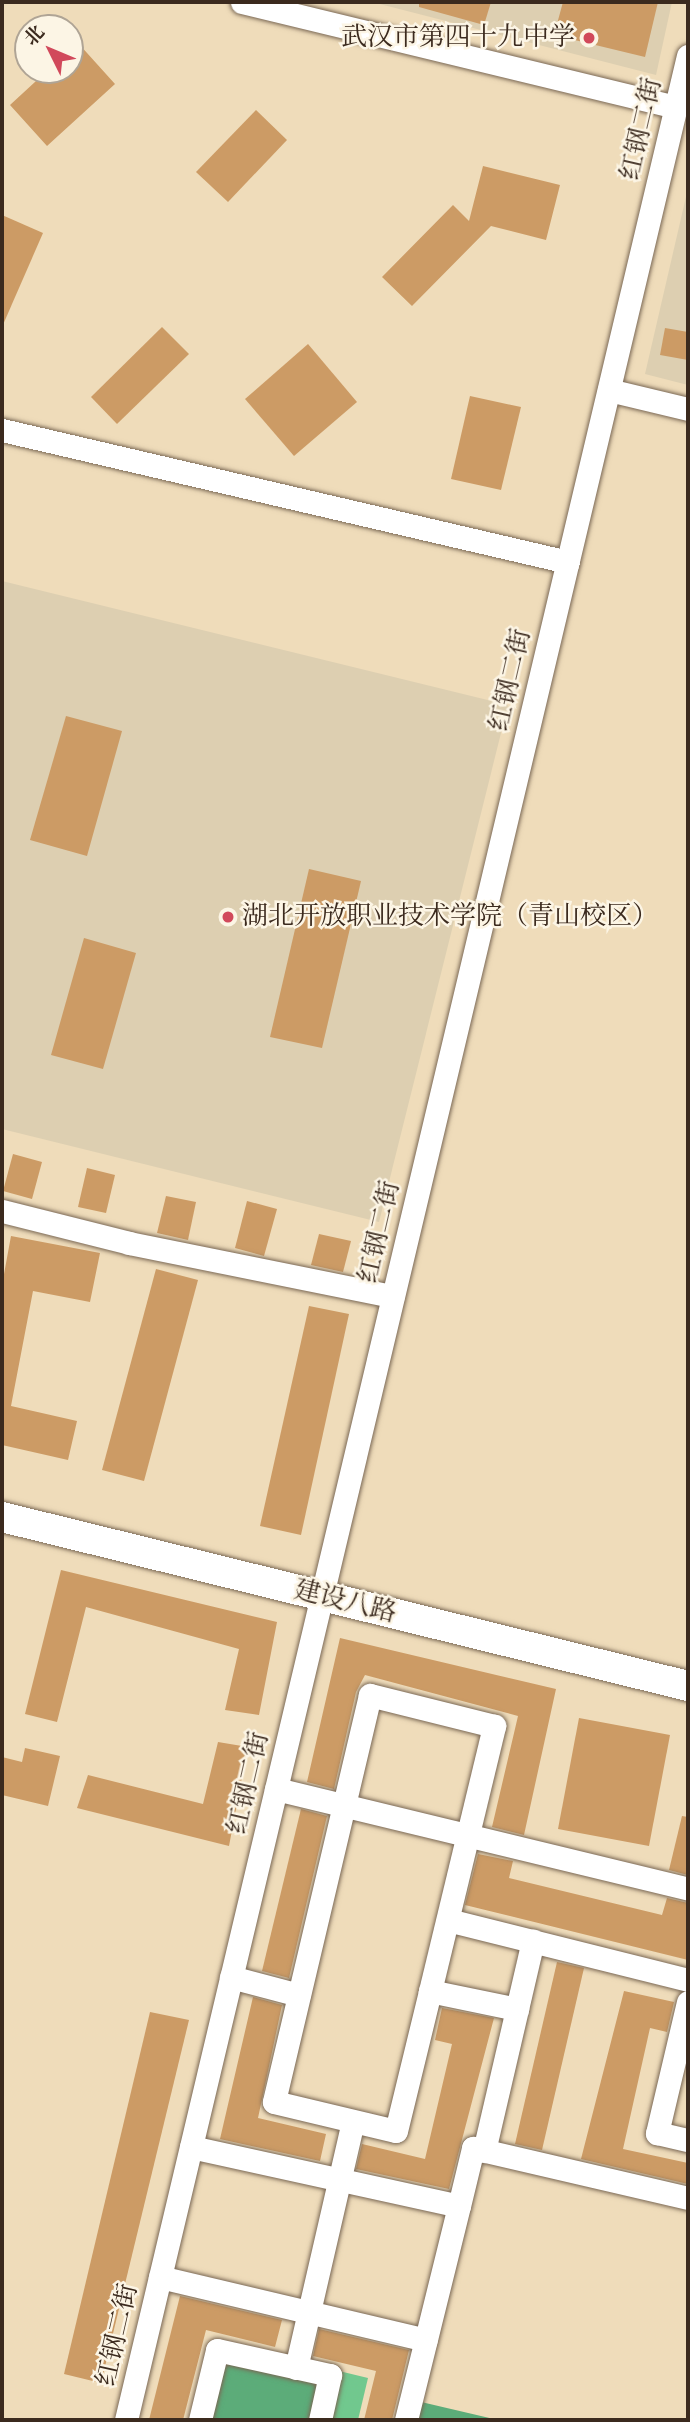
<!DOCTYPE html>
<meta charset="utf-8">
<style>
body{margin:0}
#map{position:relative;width:690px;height:2422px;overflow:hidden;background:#efdcba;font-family:"IM FELL DW Pica","Noto Serif SC",serif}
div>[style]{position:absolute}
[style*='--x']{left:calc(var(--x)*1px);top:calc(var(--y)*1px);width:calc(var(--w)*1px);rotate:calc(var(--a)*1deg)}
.built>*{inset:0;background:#ddcfb1}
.green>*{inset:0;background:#71c88e}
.forest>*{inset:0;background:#5cac79}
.building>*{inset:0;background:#cc9b65}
.roads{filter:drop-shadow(0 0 2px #7a6855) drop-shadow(0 0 2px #7a6855)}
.minor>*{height:23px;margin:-11.5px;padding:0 11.5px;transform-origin:11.5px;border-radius:11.5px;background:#fff}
.major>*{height:30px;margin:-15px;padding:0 15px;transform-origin:15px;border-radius:15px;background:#fff}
.dots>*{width:19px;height:19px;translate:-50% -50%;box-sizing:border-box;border:4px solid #fcf5e5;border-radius:50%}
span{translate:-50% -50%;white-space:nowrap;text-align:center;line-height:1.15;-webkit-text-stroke:5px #fcf5e5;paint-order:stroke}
.poi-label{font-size:26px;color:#3b2a1e}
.right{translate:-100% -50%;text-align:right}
.left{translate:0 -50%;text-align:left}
.street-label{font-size:26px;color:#3b2a1e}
.frame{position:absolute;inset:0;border:4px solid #3b2a1e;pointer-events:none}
.north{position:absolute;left:14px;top:14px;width:70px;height:70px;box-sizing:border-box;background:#fcf5e5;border:2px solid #afa495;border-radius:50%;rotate:313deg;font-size:19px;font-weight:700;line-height:28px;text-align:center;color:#3b2a1e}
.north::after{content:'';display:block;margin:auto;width:24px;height:32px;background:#d1495b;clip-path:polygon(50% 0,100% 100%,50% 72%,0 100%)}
</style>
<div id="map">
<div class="built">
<i style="clip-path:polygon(372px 2px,672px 2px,656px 75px)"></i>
<i style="clip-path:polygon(688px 188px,688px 385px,645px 374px)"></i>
<i style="clip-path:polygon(2px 581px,508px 705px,379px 1222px,2px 1129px)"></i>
</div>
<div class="green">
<i style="clip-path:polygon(339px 2371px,368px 2378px,358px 2420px,328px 2420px)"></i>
</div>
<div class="forest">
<i style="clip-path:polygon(222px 2357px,323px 2382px,314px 2420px,207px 2420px)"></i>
<i style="clip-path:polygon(417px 2401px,498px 2420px,413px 2420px)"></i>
</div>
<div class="building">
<i style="clip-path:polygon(419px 2px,491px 2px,484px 25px,419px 7px)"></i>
<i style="clip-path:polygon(563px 2px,658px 2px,645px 57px,554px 35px)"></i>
<i style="clip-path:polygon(78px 43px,115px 84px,47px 146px,10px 105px,48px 70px,70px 70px,70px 51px)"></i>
<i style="clip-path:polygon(256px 110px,287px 140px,228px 202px,196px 172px)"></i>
<i style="clip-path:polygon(483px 166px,560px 185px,546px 240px,491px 226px,412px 306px,382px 277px,453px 205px,469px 221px)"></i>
<i style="clip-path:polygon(2px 215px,43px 233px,2px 327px)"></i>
<i style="clip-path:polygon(162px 327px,189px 354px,117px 424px,91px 397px)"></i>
<i style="clip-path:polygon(665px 328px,688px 332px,688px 360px,660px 355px)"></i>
<i style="clip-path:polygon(308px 344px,357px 402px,294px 456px,245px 399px)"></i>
<i style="clip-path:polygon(470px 396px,521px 407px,501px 490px,451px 479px)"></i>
<i style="clip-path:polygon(66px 716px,122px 731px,87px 856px,30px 840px)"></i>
<i style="clip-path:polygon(309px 869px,361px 881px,322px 1048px,270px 1037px)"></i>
<i style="clip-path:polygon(84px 938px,136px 953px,103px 1069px,51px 1055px)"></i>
<i style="clip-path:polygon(13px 1154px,42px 1162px,32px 1199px,3px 1191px)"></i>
<i style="clip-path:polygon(87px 1168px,115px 1175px,106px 1213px,78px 1207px)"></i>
<i style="clip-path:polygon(166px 1196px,196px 1202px,188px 1240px,157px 1233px)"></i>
<i style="clip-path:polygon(247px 1201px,277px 1209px,264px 1256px,235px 1248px)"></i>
<i style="clip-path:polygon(319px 1234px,351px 1241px,343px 1272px,311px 1265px)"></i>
<i style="clip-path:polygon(11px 1236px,100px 1253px,90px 1302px,33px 1291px,11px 1406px,77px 1421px,68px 1460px,2px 1445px,2px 1285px)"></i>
<i style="clip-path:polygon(156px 1269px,198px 1280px,144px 1481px,102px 1470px)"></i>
<i style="clip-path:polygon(309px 1306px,349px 1314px,301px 1535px,260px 1526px)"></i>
<i style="clip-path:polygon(61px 1570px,277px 1622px,259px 1715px,225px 1710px,239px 1649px,86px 1607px,57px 1722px,25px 1714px)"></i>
<i style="clip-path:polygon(340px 1638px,556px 1689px,524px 1835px,492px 1827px,518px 1716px,365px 1675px,356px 1692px,334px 1789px,307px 1782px)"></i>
<i style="clip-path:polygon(579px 1718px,670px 1735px,649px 1846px,558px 1829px)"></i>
<i style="clip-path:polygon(218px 1742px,248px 1747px,229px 1846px,77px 1808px,88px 1775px,203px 1804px)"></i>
<i style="clip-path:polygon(25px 1748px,60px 1756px,48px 1806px,2px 1795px,2px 1757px,22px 1762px)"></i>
<i style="clip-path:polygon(301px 1809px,327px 1816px,289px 1978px,262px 1971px)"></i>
<i style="clip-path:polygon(682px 1816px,688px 1817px,688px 1875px,669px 1870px)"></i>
<i style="clip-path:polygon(478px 1854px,513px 1861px,509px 1878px,662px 1915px,667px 1898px,688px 1903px,688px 1960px,465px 1905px)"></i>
<i style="clip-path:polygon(557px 1962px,584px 1968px,542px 2150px,515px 2144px)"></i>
<i style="clip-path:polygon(624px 1991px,674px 2002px,667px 2032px,650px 2028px,623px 2149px,688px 2163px,688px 2184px,581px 2159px)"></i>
<i style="clip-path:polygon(253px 1997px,282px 2005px,258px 2118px,326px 2134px,320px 2161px,220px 2139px)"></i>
<i style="clip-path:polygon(442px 2008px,494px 2018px,449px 2189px,356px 2169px,362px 2144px,425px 2159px,452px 2044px,435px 2040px)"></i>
<i style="clip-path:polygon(150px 2012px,189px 2020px,101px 2383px,64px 2374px)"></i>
<i style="clip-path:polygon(180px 2296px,282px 2320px,275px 2347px,206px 2330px,183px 2420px,149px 2420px)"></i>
<i style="clip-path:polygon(319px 2329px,409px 2350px,392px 2420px,364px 2420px,376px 2371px,313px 2356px)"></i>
</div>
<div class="roads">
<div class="minor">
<i style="--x:242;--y:2;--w:447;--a:13.6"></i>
<i style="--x:609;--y:390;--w:81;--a:13.5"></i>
<i style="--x:2;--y:430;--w:581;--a:13.13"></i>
<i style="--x:2;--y:1211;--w:131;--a:14.1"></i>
<i style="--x:129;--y:1243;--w:269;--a:11.4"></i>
<i style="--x:276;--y:1789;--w:424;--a:13.6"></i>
<i style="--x:448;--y:1920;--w:247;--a:14"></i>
<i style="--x:231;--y:1977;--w:70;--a:14.8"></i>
<i style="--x:430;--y:1991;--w:273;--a:-76.4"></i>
<i style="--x:494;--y:1726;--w:128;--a:-166"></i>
<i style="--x:370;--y:1695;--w:418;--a:103.3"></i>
<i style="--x:274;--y:2102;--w:125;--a:13.4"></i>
<i style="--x:396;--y:2131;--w:144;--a:-76.3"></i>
<i style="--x:430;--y:1991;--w:89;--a:11.7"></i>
<i style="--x:688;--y:2002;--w:135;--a:103.3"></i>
<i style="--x:657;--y:2133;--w:32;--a:13"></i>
<i style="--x:191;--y:2147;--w:274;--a:12.4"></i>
<i style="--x:459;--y:2206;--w:60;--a:-76.4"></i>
<i style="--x:473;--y:2148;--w:221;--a:13.1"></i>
<i style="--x:484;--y:2151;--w:216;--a:-76.9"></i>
<i style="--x:160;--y:2277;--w:273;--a:13.3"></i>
<i style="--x:296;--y:2368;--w:253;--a:-77"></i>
<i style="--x:126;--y:2420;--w:2430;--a:-76.63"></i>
<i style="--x:200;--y:2420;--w:72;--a:-76.3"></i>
<i style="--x:217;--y:2350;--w:116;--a:12.5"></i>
<i style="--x:330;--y:2375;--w:46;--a:102.5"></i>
<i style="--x:406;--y:2420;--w:220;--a:-76.1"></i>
</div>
<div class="major">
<i style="--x:2;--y:1517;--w:707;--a:13.84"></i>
</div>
</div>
<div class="dots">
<i style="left:589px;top:38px;background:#d1495b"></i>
<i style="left:228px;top:917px;background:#d1495b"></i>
</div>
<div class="poi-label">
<span class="right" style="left:575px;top:38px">武汉市第四十九中学</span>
<span class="left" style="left:242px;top:917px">湖北开放职业技术学院（青山校区）</span>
</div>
<div class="street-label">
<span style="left:642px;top:129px;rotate:-77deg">红钢二街</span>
<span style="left:511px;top:680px;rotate:-77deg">红钢二街</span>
<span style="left:380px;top:1232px;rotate:-77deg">红钢二街</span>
<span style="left:345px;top:1602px;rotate:14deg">建设八路</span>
<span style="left:249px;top:1783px;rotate:-77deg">红钢二街</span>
<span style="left:118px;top:2335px;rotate:-77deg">红钢二街</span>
</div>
<div class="frame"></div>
<div class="north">北</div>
</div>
